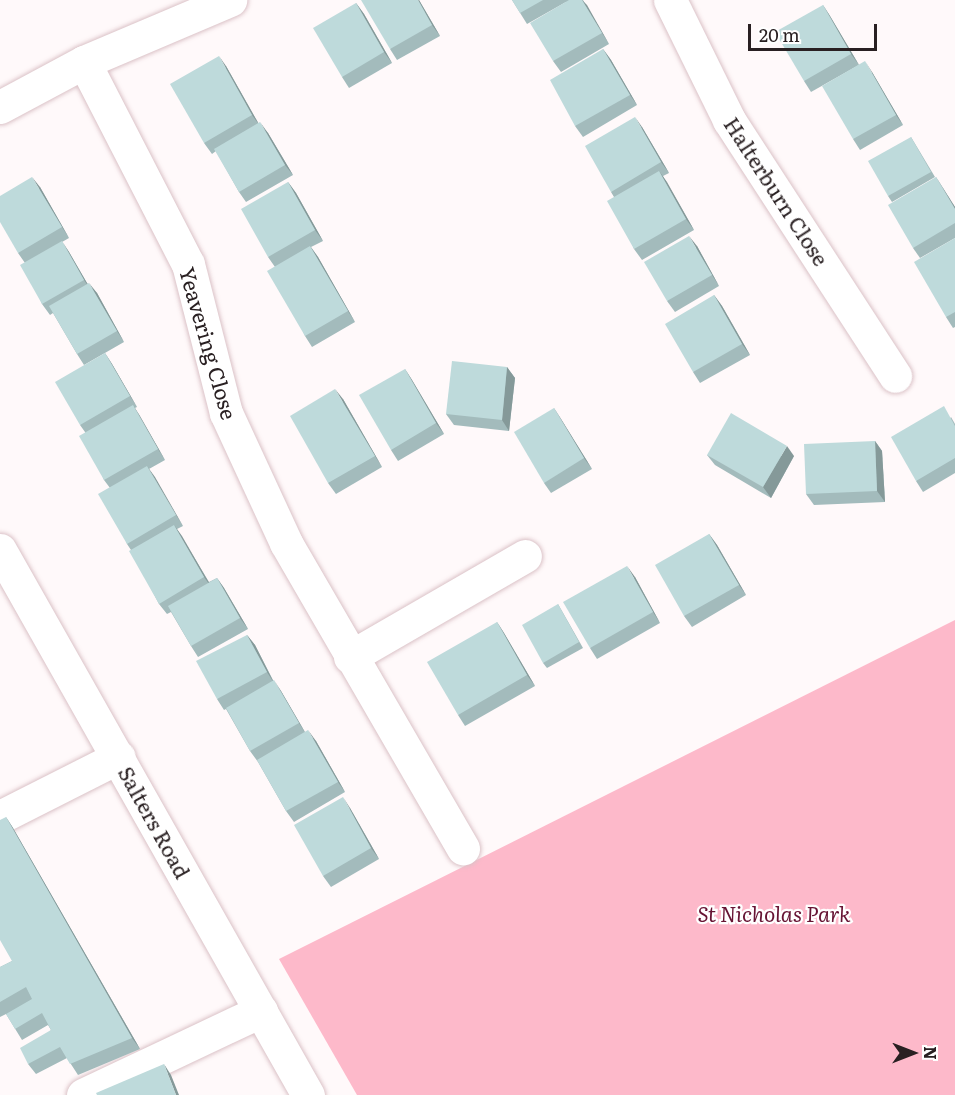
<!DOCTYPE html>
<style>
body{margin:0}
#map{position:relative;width:955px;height:1095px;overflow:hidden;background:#fff9fa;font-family:Literata,serif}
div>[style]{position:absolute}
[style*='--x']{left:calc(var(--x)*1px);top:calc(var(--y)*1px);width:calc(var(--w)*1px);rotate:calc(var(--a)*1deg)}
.green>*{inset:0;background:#fdb9ca}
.roads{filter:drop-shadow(0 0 2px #dbc2c7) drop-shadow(0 0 2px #dbc2c7)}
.minor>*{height:33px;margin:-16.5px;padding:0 16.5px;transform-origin:16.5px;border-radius:16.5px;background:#fff}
.major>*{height:33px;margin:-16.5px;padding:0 16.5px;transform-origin:16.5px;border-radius:16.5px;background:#fff}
.wall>*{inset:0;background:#a3bbbc}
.shaded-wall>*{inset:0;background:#859999}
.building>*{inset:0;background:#bedadb}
span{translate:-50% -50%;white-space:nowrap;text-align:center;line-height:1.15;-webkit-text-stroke:4.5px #fff;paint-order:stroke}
.street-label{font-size:21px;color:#292022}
.park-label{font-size:21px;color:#671434;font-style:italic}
.north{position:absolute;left:883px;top:1023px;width:60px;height:60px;-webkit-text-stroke:4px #fff;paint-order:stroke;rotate:90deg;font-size:16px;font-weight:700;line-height:24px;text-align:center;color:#292022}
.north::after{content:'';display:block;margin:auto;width:21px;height:27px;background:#292022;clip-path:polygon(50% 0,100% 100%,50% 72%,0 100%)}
.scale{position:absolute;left:748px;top:24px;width:129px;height:27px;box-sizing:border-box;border:3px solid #292022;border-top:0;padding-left:8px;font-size:18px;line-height:21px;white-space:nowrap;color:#292022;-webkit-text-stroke:4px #fff;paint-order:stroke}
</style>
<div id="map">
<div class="green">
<i style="clip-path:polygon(955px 620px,955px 1095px,357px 1095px,279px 959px)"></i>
</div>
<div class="roads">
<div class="minor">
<i style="--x:670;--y:0;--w:134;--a:63.8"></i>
<i style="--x:729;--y:120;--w:305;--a:57"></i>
<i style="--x:84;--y:62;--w:227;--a:62.8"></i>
<i style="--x:188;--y:264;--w:154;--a:75.7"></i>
<i style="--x:226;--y:413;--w:143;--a:65.2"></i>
<i style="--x:286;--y:543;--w:353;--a:59.9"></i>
<i style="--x:0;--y:107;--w:95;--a:-28.2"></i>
<i style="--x:84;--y:62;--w:159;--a:-23"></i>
<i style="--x:350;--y:657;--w:202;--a:-30"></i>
<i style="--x:0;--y:817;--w:133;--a:-26.8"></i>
<i style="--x:83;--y:1095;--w:197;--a:-25.3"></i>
</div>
<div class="major">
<i style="--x:0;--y:550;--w:626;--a:60.53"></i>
</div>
</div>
<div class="wall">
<i style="clip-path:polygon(419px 0,440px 36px,397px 60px,390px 49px)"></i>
<i style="clip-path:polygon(512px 0,583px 0,609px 44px,561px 72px,553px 61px,566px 2px,527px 24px)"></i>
<i style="clip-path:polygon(356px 3px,364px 14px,392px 63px,349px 88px,342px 77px)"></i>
<i style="clip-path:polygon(823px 5px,830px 16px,859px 65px,811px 92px,804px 81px)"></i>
<i style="clip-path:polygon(603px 49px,611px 60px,637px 105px,583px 137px,575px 126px)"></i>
<i style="clip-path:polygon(226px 66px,258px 123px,268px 133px,293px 175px,246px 202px,239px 192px,216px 151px,212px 154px,204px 143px)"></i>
<i style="clip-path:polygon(872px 72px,903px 125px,860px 150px,853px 139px)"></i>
<i style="clip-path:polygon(642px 127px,669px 173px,663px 176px,694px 230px,642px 260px,634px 249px,614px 197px,611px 192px)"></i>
<i style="clip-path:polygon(911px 137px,935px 177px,892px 202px,888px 196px)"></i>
<i style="clip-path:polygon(936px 177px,955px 207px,955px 238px,920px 258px,913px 248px)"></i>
<i style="clip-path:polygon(288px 182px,296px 193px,323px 241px,311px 247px,318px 257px,355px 322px,312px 347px,305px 336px,275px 267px,268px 257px)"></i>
<i style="clip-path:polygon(40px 187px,69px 238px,62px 242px,69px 252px,87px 283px,97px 293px,124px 342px,84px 365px,77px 354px,53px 313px,50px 315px,42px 304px,25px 263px,18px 253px)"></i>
<i style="clip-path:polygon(955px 238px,955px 327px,953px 328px,946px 317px)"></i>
<i style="clip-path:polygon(697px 246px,719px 286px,675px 312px,667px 301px)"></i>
<i style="clip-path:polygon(714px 295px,722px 306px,750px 355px,700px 383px,693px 372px)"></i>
<i style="clip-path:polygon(105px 353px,112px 364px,137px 407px,135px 408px,165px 460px,149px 469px,183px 526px,177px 529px,209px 582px,217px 578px,224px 588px,248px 629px,198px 657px,191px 646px,171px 612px,167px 614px,159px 604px,131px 550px,127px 544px,110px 488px,104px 480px,85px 432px,80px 425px)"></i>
<i style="clip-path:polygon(507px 367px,515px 378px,509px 431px,454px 425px,446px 414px)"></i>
<i style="clip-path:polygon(405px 369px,412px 380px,444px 434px,398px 461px,391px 450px)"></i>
<i style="clip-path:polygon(343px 399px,382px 467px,336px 494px,328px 483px)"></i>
<i style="clip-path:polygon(554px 408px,561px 419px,592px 469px,551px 493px,544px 483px)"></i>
<i style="clip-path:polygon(951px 417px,955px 424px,955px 473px,923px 492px,916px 481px)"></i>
<i style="clip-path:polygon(875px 441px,882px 451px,885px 502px,814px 505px,806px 494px)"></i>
<i style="clip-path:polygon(707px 455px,794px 456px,771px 498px,715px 465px)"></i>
<i style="clip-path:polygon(709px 534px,717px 545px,746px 595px,692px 627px,684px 616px)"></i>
<i style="clip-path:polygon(635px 577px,660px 623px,597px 659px,590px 648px)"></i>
<i style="clip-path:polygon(558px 604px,583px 648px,547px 668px,543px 663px)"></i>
<i style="clip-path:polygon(497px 622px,504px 633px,535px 686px,465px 726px,458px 715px)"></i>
<i style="clip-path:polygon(247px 635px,255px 645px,273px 680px,281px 691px,305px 732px,316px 741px,345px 792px,294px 822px,286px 811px,258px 762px,250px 751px,226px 709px,224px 710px,217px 699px)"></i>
<i style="clip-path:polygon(350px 808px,379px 859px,331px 887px,323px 876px)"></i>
<i style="clip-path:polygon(6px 817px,13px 828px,140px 1049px,78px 1075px,67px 1058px,36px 1074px,28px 1064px,51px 1030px,48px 1025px,22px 1040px,6px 1014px,0 1017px,0 967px,12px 961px)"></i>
</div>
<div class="shaded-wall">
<i style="clip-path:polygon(418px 0,419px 0,440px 36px,432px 25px)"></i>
<i style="clip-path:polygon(582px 0,587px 5px,609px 44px,602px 33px)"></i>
<i style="clip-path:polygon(356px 3px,364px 14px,392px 63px,384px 52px)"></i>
<i style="clip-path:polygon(823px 5px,830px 16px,859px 65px,851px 54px)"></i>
<i style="clip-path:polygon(603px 49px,611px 60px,637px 105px,630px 95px)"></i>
<i style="clip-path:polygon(219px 56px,226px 66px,260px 126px,252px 115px)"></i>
<i style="clip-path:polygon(865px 61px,872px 72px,903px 125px,896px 115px)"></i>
<i style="clip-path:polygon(635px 117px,642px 127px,669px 173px,661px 162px)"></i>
<i style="clip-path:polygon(260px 122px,268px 133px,293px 175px,285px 165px)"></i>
<i style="clip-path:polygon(659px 171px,667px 182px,694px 230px,686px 219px)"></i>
<i style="clip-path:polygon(32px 177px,40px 187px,69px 238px,62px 227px)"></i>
<i style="clip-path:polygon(936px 177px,955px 207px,955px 209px)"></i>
<i style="clip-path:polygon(288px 182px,296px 193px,323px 241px,315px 230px)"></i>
<i style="clip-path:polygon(689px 236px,697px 246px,719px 286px,712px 275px)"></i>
<i style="clip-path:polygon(62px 241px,69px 252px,91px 290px,84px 280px)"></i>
<i style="clip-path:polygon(310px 246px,318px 257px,355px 322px,348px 311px)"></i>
<i style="clip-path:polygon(89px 283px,97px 293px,124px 342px,117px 331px)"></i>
<i style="clip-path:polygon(714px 295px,722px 306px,750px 355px,742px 344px)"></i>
<i style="clip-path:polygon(105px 353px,112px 364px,137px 407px,130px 396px)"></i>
<i style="clip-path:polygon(507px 367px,515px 378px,509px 431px,502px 420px)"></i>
<i style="clip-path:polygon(405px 369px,412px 380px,444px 434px,436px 423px)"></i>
<i style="clip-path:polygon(335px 389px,343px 399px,382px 467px,375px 456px)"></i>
<i style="clip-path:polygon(133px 405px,140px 416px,165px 460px,158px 449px)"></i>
<i style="clip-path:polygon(554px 408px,561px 419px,592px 469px,584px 458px)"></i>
<i style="clip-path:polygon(875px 441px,882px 451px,885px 502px,877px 491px)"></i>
<i style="clip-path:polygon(787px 446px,794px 456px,771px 498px,763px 487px)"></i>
<i style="clip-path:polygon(147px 466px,155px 477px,183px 526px,176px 515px)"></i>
<i style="clip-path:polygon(174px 525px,182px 536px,212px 588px,204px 577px)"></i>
<i style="clip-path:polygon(709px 534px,717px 545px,746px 595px,739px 585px)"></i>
<i style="clip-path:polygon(627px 566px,635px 577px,660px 623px,653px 612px)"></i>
<i style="clip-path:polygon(217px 578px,224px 588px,248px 629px,240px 618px)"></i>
<i style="clip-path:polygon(497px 622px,504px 633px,535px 686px,527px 675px)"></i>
<i style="clip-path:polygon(247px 635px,255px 645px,274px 683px,267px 672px)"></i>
<i style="clip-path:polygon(274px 680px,281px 691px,306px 734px,299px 723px)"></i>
<i style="clip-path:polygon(308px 730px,316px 741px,345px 792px,338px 782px)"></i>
<i style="clip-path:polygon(343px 797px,350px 808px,379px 859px,371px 848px)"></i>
<i style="clip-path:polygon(6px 817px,13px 828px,140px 1049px,132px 1038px)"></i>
<i style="clip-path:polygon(164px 1064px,171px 1075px,179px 1095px,176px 1095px)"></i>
</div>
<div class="building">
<i style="clip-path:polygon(361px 0,418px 0,432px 25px,390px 49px)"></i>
<i style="clip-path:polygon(512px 0,543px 0,520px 13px)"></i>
<i style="clip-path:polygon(569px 0,582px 0,602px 33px,553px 61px,530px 23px)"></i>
<i style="clip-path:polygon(356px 3px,384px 52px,342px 77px,313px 28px)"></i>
<i style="clip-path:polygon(823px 5px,851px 54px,804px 81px,775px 32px)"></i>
<i style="clip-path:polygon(603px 49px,630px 95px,575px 126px,550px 80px)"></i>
<i style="clip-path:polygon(219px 56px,252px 115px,204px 143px,170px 84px)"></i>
<i style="clip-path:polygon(865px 61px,896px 115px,853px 139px,822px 86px)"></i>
<i style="clip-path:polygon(635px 117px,661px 162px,611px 192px,585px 146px)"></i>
<i style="clip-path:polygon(260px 122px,285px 165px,239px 192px,214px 149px)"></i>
<i style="clip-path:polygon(911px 137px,931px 172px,888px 196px,868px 161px)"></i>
<i style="clip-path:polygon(659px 171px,686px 219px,634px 249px,607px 201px)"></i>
<i style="clip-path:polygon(32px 177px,62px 227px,18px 253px,0 222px,0 196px)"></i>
<i style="clip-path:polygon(936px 177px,955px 209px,955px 223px,913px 248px,888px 205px)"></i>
<i style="clip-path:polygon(288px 182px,315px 230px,268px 257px,241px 209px)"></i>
<i style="clip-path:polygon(689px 236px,712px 275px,667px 301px,644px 262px)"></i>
<i style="clip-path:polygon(955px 238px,955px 312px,946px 317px,914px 262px)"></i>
<i style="clip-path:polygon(62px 241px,84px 280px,42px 304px,20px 265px)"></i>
<i style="clip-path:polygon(310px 246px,348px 311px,305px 336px,267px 271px)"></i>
<i style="clip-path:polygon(89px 283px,117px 331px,77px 354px,49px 306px)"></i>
<i style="clip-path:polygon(714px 295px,742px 344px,693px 372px,665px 324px)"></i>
<i style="clip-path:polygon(105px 353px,130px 396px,80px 425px,55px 382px)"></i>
<i style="clip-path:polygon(452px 361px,507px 367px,502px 420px,446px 414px)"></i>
<i style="clip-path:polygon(405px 369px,436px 423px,391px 450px,359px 395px)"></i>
<i style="clip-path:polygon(335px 389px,375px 456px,328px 483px,290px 416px)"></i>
<i style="clip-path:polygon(133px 405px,158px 449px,104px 480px,79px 436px)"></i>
<i style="clip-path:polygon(944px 406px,955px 426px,955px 458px,916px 481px,891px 437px)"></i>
<i style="clip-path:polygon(554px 408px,584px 458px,544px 483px,514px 432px)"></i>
<i style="clip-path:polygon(731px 413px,787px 446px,763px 487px,707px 455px)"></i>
<i style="clip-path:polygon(875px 441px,877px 491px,806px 494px,804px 444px)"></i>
<i style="clip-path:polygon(147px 466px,176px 515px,127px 544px,98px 494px)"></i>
<i style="clip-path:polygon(174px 525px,204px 577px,159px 604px,129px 551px)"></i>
<i style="clip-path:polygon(709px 534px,739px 585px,684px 616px,655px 565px)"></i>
<i style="clip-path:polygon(627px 566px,653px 612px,590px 648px,563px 602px)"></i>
<i style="clip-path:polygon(217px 578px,240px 618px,191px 646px,168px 606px)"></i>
<i style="clip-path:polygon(558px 604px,579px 642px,543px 663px,522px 625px)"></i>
<i style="clip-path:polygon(497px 622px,527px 675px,458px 715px,427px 662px)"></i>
<i style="clip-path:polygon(247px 635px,267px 672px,217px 699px,196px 661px)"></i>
<i style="clip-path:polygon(274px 680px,299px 723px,250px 751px,226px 708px)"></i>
<i style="clip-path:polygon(308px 730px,338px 782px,286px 811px,257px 760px)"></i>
<i style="clip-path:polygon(343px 797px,371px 848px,323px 876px,294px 825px)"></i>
<i style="clip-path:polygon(6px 817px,132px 1038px,70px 1064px,60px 1047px,28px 1064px,20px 1048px,51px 1030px,42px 1013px,15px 1029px,6px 1014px,32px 999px,26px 987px,0 1002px,0 967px,12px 961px,0 940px,0 820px)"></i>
<i style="clip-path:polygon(164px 1064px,176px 1095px,97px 1095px,96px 1093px)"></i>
</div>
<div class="street-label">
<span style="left:777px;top:191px;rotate:57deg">Halterburn Close</span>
<span style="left:209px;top:343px;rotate:74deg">Yeavering Close</span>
<span style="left:155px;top:822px;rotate:61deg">Salters Road</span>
</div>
<div class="park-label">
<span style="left:774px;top:913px">St Nicholas Park</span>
</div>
<div class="north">N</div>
<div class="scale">20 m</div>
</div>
